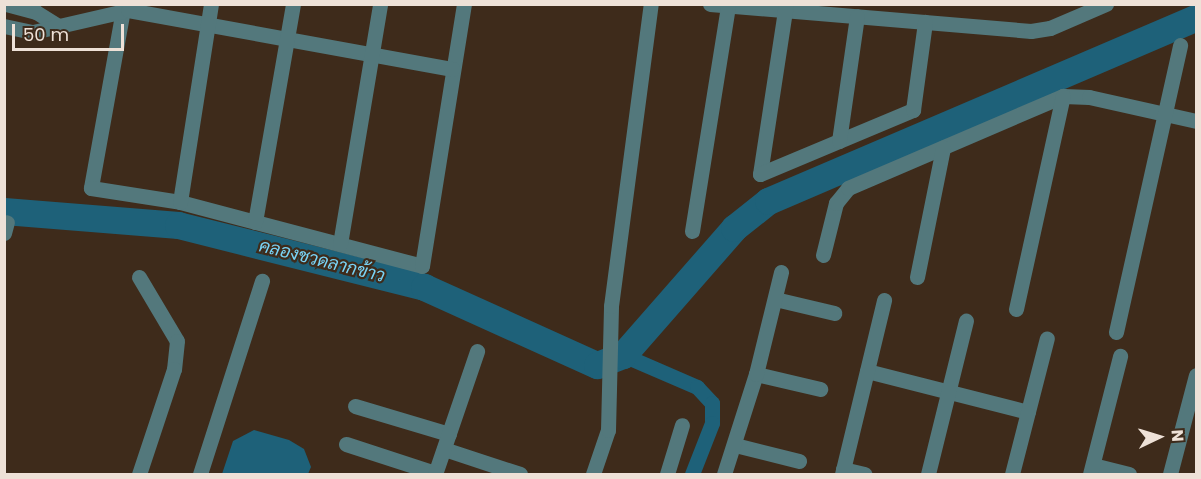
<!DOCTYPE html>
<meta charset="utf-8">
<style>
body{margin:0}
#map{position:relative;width:1201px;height:479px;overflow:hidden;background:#3e2b1b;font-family:Poppins,Sarabun,sans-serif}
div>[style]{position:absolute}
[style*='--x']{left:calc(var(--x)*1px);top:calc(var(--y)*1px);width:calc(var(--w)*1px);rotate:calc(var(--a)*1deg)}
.water>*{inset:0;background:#1e6179}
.canal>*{height:15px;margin:-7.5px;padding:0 7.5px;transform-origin:7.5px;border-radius:7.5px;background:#1e6179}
.river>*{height:27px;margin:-13.5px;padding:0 13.5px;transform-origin:13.5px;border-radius:13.5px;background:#1e6179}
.minor>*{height:15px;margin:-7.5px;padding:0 7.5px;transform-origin:7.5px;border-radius:7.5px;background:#53787c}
span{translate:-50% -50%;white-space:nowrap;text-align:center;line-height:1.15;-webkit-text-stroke:4.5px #3e2b1b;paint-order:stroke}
.water-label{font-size:18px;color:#79d3f6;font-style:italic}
.frame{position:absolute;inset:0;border:6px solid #eee1d7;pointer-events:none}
.north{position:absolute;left:1129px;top:407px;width:60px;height:60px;-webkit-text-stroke:4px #3e2b1b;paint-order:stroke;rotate:86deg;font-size:16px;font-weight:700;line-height:24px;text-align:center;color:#eee1d7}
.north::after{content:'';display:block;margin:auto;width:21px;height:27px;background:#eee1d7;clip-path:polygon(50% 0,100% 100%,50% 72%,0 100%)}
.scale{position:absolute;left:12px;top:24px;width:112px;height:27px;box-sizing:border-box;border:3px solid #eee1d7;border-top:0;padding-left:8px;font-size:18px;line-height:21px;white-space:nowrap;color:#eee1d7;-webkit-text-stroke:4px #3e2b1b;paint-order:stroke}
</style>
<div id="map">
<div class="water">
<i style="clip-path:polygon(254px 430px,289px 440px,304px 449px,311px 467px,308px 474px,222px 474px,233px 441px)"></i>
</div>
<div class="canal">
<i style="--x:623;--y:355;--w:81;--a:23.4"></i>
<i style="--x:697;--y:387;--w:22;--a:47"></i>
<i style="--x:712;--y:403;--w:20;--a:90"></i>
<i style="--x:712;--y:423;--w:55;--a:111.4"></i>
</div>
<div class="river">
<i style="--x:4;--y:211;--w:175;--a:4.6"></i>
<i style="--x:178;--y:225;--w:254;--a:14.1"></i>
<i style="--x:424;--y:287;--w:190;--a:24.3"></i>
<i style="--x:597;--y:365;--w:28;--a:-21"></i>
<i style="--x:623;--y:355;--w:169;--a:-48.8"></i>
<i style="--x:734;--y:228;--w:43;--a:-38.5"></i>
<i style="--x:768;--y:201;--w:465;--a:-23.2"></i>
</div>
<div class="minor">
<i style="--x:6;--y:4;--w:31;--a:15"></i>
<i style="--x:36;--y:12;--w:26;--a:32"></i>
<i style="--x:124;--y:4;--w:187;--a:100.2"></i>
<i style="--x:91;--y:188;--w:90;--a:8.9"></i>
<i style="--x:180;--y:202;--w:250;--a:14.8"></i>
<i style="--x:422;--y:266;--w:265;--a:-80.9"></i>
<i style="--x:710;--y:4;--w:322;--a:4.8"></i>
<i style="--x:1031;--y:31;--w:19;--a:-9"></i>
<i style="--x:1050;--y:28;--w:61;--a:-23.2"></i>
<i style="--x:786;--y:4;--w:172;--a:98.7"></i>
<i style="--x:760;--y:174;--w:166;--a:-22.7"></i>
<i style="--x:913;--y:110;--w:89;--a:-82.2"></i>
<i style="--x:4;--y:26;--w:30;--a:12"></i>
<i style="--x:33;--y:32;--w:98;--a:-13"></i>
<i style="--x:128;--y:10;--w:330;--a:10.3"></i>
<i style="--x:839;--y:141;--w:126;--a:-81.8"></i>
<i style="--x:180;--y:202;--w:200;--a:-81.1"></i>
<i style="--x:255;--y:222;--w:221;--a:-80.1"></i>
<i style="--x:692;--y:231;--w:228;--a:-80.9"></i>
<i style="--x:4;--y:233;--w:11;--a:-75"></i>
<i style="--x:340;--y:244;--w:243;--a:-80.5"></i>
<i style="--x:823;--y:255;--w:54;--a:-76"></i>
<i style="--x:836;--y:203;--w:19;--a:-51"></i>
<i style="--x:848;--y:188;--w:234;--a:-23.2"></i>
<i style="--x:1063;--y:96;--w:26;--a:2"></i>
<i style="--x:1089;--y:97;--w:110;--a:12.6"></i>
<i style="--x:139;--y:277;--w:74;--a:59.3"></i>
<i style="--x:177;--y:341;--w:28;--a:96"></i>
<i style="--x:174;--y:369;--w:111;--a:108.4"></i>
<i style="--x:917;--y:277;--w:132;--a:-78.6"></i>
<i style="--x:775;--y:299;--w:61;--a:13.3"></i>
<i style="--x:1016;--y:309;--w:218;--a:-77.6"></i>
<i style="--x:1116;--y:332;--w:294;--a:-77.4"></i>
<i style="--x:867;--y:371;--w:166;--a:14.3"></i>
<i style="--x:756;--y:374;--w:66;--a:13.2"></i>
<i style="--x:355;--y:406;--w:98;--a:16.6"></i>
<i style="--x:346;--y:444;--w:94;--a:18"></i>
<i style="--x:735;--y:445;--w:66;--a:14"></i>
<i style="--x:444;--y:449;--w:80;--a:18.2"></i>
<i style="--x:1093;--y:465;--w:37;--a:14"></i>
<i style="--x:843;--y:469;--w:22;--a:13"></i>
<i style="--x:200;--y:474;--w:203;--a:-72.2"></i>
<i style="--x:435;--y:474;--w:130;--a:-71.1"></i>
<i style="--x:593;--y:474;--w:46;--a:-71.2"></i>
<i style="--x:608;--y:430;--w:124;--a:-88.6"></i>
<i style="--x:611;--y:306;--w:305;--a:-82.5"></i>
<i style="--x:667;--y:474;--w:51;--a:-73"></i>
<i style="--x:724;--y:474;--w:105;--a:-72.3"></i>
<i style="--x:756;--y:374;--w:105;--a:-76.2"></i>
<i style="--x:842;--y:474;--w:179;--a:-76.4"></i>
<i style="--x:928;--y:474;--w:158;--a:-76.1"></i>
<i style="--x:1012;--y:474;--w:140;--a:-75.6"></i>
<i style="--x:1090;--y:474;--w:122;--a:-75.7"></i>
<i style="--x:1170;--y:474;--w:102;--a:-75.3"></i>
</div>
<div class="water-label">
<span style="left:322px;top:261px;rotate:14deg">คลองชวดลากข้าว</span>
</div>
<div class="frame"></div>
<div class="north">N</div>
<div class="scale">50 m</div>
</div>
